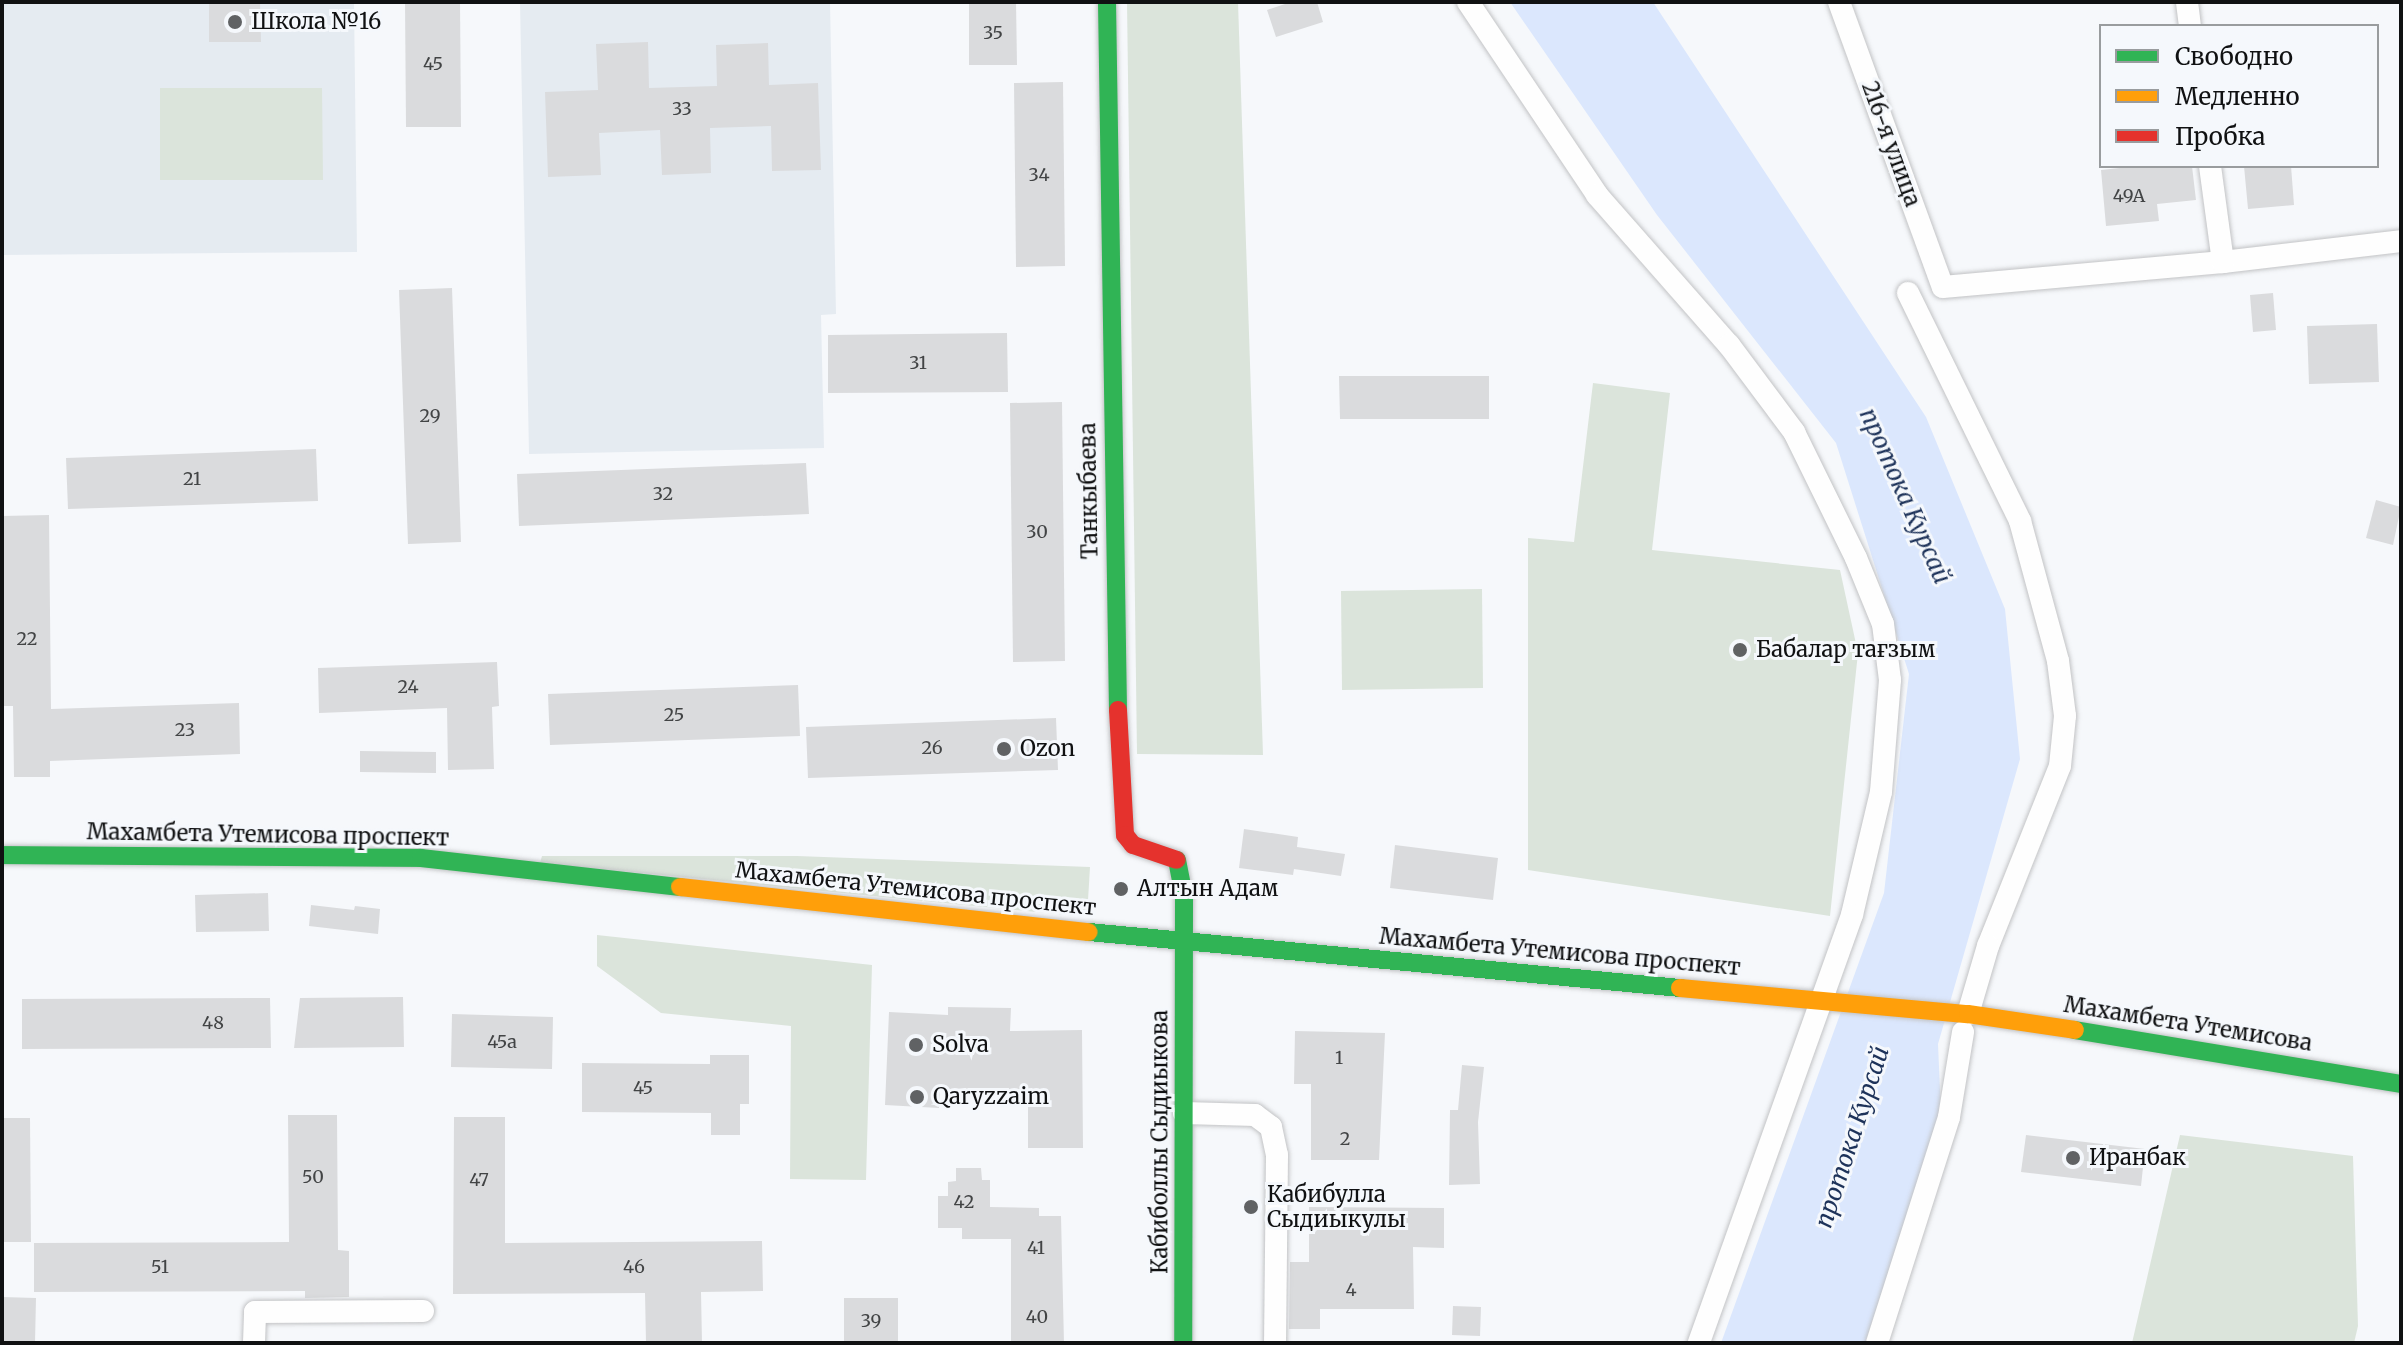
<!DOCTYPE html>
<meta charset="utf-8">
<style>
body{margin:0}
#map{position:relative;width:2403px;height:1345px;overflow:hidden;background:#f6f8fb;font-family:Merriweather,serif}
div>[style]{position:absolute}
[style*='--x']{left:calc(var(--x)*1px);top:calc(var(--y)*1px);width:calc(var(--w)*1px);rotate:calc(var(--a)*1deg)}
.built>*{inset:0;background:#e5ebf1}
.green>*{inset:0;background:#dbe4db}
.water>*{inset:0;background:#dbe7fd}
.building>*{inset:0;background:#dadbdd}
.roads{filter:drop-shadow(0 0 2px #c2c3c5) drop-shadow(0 0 2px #c2c3c5)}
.street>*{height:22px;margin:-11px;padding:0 11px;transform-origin:11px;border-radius:11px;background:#fefefe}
.fast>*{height:18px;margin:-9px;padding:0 9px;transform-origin:9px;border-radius:9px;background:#30b455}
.slow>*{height:18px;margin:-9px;padding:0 9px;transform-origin:9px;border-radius:9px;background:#ff9f0a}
.jam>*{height:18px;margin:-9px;padding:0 9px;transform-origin:9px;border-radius:9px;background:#e5322d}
.dots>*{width:22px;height:22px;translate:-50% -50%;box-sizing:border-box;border:4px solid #f5f8fc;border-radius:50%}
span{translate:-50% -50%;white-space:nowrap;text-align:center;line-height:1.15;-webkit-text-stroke:6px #f5f8fc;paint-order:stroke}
.number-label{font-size:18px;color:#424445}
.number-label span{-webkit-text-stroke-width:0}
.poi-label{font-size:22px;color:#101112}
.left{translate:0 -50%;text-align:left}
.street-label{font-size:22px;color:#101112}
.water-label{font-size:24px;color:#1e335a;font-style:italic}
.frame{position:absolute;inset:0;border:4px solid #101112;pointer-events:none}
.legend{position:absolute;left:2099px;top:24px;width:280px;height:144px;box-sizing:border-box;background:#f5f8fc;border:2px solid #999c9e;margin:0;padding:10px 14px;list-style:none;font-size:24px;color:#101112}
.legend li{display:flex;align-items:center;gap:16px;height:40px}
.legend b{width:40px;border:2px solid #999c9e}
</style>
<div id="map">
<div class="built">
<i style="clip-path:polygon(2px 2px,354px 2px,357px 252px,2px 255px)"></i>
<i style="clip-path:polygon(520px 2px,830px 2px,836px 314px,821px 315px,824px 448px,529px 454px)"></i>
</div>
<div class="green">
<i style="clip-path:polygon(1127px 2px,1238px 2px,1263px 755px,1137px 754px)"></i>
<i style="clip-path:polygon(160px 88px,322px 88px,323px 180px,160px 180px)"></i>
<i style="clip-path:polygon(1593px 383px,1670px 393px,1652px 550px,1840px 570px,1858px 653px,1830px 916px,1528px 870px,1528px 538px,1574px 542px)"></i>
<i style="clip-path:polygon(1482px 589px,1483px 688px,1342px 690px,1341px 591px)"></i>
<i style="clip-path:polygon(542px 856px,797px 856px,1090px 867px,1087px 917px,540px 863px)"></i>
<i style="clip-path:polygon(597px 935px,872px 965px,866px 1180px,790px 1179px,791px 1026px,661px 1013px,597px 966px)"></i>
<i style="clip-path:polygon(2180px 1135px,2353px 1156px,2358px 1326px,2354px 1343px,2132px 1343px)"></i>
</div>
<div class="water">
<i style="clip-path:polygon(1510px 2px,1653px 2px,1926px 417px,2005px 609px,2020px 759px,1938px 1044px,1941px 1113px,1865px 1343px,1721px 1343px,1884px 893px,1909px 674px,1836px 443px,1657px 215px)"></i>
</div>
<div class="building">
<i style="clip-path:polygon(209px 2px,260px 2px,261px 42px,209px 42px)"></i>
<i style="clip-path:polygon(405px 2px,460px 2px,461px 127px,406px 127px)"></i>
<i style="clip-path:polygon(969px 2px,1016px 2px,1017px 65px,969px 65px)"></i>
<i style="clip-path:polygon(1291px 2px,1317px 2px,1323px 22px,1276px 37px,1267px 10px)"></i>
<i style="clip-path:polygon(648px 42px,649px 88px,717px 86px,716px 45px,768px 43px,769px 85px,818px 83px,821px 170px,772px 171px,771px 126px,710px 128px,711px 173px,662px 175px,660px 130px,599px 133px,601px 175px,548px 177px,545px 92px,598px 90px,596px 44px)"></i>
<i style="clip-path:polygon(1063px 82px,1065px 266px,1016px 267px,1014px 83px)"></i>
<i style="clip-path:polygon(2138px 166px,2192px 166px,2196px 200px,2157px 204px,2159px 221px,2106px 226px,2101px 170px)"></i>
<i style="clip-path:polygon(2244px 166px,2291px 166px,2294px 205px,2248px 209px)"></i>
<i style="clip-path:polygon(452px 288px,461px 542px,408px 544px,399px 290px)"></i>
<i style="clip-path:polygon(2273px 293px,2276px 330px,2253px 332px,2250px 295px)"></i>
<i style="clip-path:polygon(2377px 324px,2379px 382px,2309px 384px,2307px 326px)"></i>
<i style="clip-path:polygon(1007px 333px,1008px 392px,828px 393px,828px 335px)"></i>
<i style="clip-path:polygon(1339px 376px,1489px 376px,1489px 419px,1340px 419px)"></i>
<i style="clip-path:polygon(1062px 402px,1065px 661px,1013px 662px,1010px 403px)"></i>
<i style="clip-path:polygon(316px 449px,318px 501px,68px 509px,66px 458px)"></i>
<i style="clip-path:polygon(806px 463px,809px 514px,519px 526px,517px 474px)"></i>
<i style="clip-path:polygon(2376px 500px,2401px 507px,2393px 545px,2366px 538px)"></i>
<i style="clip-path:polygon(49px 515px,51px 709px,239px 703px,240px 754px,50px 761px,50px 777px,14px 777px,13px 706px,4px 706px,2px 516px)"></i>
<i style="clip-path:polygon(497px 662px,499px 706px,492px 707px,494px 769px,448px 770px,447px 708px,319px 713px,318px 668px)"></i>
<i style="clip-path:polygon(798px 685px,800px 736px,550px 745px,548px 694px)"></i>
<i style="clip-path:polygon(1056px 718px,1058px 770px,808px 778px,806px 727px)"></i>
<i style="clip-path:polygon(360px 751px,436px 752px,436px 773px,360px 772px)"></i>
<i style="clip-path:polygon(1244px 829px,1298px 837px,1297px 847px,1345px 854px,1341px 876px,1294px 869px,1293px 875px,1239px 868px)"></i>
<i style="clip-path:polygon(1395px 845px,1498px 858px,1493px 900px,1390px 888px)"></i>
<i style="clip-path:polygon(268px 893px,269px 931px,196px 932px,195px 895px)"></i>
<i style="clip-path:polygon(311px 905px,354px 910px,355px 906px,380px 909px,378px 934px,309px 926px)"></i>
<i style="clip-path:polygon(403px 997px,404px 1047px,294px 1048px,300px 998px)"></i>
<i style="clip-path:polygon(270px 998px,271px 1048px,22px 1049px,22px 999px)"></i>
<i style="clip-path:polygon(948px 1007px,1011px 1008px,1010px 1031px,1082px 1030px,1083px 1148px,1028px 1148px,1028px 1092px,940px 1090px,939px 1108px,885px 1105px,889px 1012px,948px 1015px)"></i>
<i style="clip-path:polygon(452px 1014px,553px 1017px,552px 1069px,451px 1067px)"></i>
<i style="clip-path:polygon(1295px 1031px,1385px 1033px,1379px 1160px,1311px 1160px,1311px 1084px,1294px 1084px)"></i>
<i style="clip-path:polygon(710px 1055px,749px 1055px,749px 1104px,740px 1104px,740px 1135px,711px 1135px,711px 1113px,582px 1112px,582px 1063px,710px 1064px)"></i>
<i style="clip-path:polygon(1462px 1065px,1484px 1067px,1478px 1122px,1480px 1184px,1449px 1185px,1450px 1110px,1458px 1110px)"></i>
<i style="clip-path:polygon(288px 1115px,337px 1115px,338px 1250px,349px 1251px,349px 1297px,305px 1298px,305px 1291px,34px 1292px,34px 1243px,289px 1242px)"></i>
<i style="clip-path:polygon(454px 1117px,505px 1117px,505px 1243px,762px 1241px,763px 1291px,701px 1292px,702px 1343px,646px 1343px,645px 1293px,453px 1294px)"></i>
<i style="clip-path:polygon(2px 1118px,30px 1118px,31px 1242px,2px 1242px)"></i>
<i style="clip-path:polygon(2026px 1135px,2145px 1149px,2141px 1186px,2021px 1172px)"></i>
<i style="clip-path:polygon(956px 1168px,981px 1168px,982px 1180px,990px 1180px,990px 1207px,1039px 1208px,1039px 1216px,1061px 1216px,1064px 1343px,1011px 1343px,1011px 1239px,962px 1239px,962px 1228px,938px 1228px,938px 1196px,948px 1196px,948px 1182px,956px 1181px)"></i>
<i style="clip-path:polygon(1309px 1207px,1444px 1208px,1444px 1248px,1413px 1247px,1414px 1309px,1320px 1309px,1320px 1329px,1289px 1329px,1290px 1262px,1309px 1262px)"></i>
<i style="clip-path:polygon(2px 1297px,36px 1298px,35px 1343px,2px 1343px)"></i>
<i style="clip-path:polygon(844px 1298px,898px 1298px,898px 1343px,844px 1343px)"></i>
<i style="clip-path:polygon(1453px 1306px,1481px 1307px,1480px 1336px,1452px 1335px)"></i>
</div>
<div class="roads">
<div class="street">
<i style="--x:1468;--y:2;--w:232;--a:56.2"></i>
<i style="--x:1597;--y:195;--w:200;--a:48.7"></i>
<i style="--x:1729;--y:345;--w:109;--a:53.2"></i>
<i style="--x:1794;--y:432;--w:140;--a:63.8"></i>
<i style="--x:1856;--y:558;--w:71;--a:67.8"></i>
<i style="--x:1883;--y:624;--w:56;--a:82.9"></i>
<i style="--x:1890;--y:680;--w:112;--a:94.6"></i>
<i style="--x:1881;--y:792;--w:126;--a:103.3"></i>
<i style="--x:1852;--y:915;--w:455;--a:109.7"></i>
<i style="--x:1839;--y:2;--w:303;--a:70"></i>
<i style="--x:1943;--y:287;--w:281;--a:-5.1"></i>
<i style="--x:2223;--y:262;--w:179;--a:-6.7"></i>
<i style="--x:2187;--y:2;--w:24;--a:83"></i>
<i style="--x:2210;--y:166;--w:97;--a:82.3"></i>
<i style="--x:1908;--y:293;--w:254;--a:63.8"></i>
<i style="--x:2020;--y:521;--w:145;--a:74.8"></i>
<i style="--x:2058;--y:661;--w:55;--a:82.7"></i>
<i style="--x:2065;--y:716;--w:50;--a:95.7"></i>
<i style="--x:2060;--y:766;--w:194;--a:111.8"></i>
<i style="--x:1988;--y:946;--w:71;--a:106.4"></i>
<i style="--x:1184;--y:1113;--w:71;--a:1.6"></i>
<i style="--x:1255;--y:1115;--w:20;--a:37"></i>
<i style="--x:1271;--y:1127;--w:29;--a:78"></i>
<i style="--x:1277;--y:1155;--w:188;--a:90.6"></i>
<i style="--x:254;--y:1343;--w:31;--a:-88"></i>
<i style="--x:255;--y:1312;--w:168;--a:-0.3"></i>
<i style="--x:1877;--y:1343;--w:237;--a:-72.3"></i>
<i style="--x:1949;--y:1117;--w:86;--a:-80.6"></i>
</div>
<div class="fast">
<i style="--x:1107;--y:2;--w:708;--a:89.11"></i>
<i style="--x:2;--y:855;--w:419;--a:0.4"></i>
<i style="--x:421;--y:858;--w:261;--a:6.4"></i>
<i style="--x:1177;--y:860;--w:38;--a:79"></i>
<i style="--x:1184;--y:897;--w:446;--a:90.1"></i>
<i style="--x:1089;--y:932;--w:594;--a:5.41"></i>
<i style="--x:2075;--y:1030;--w:330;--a:9.4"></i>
</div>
<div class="slow">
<i style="--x:680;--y:887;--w:411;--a:6.3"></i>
<i style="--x:1680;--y:988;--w:289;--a:5.2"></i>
<i style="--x:1968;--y:1014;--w:108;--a:8.5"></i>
</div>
<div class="jam">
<i style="--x:1118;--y:710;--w:125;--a:86.8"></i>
<i style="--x:1125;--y:835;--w:13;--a:51"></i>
<i style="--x:1133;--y:845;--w:46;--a:18.8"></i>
</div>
</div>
<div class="dots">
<i style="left:235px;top:22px;background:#606264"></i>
<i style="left:1740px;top:650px;background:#606264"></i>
<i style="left:1004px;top:749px;background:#606264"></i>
<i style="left:1121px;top:889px;background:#606264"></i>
<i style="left:916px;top:1045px;background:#606264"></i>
<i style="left:917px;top:1097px;background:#606264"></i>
<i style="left:2073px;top:1158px;background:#606264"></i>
<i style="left:1251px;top:1207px;background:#606264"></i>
</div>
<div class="number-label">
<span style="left:993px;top:33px">35</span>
<span style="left:433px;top:64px">45</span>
<span style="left:682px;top:109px">33</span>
<span style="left:1039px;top:175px">34</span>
<span style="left:2129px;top:196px">49А</span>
<span style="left:918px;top:363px">31</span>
<span style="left:430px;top:416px">29</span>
<span style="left:192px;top:479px">21</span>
<span style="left:663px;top:494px">32</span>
<span style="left:1037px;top:532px">30</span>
<span style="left:27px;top:639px">22</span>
<span style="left:408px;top:687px">24</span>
<span style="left:674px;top:715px">25</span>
<span style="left:185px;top:730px">23</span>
<span style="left:932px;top:748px">26</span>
<span style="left:213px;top:1023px">48</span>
<span style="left:502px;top:1042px">45а</span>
<span style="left:1339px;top:1058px">1</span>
<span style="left:643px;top:1088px">45</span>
<span style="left:1345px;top:1139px">2</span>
<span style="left:313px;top:1177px">50</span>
<span style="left:479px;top:1180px">47</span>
<span style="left:964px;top:1202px">42</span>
<span style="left:1036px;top:1248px">41</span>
<span style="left:160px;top:1267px">51</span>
<span style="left:634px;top:1267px">46</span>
<span style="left:1351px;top:1290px">4</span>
<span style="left:1037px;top:1317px">40</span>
<span style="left:871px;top:1321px">39</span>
</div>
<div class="poi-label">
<span class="left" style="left:251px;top:22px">Школа №16</span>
<span class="left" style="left:1756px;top:650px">Бабалар тағзым</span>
<span class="left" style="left:1020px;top:749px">Ozon</span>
<span class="left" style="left:1137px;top:889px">Алтын Адам</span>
<span class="left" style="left:932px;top:1045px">Solva</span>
<span class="left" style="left:933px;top:1097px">Qaryzzaim</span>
<span class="left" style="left:2089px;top:1158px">Иранбак</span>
<span class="left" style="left:1267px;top:1207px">Кабибулла<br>Сыдиыкулы</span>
</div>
<div class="street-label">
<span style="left:1891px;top:144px;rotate:70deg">216-я улица</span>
<span style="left:1089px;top:491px;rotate:-91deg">Танкыбаева</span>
<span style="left:268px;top:835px;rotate:1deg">Махамбета Утемисова проспект</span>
<span style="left:916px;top:889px;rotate:6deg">Махамбета Утемисова проспект</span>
<span style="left:1560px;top:952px;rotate:5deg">Махамбета Утемисова проспект</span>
<span style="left:2188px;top:1024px;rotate:9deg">Махамбета Утемисова</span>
<span style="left:1160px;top:1142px;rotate:-90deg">Кабиболлы Сыдиыкова</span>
</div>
<div class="water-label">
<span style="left:1905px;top:496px;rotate:66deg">протока Курсай</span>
<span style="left:1852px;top:1137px;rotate:-72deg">протока Курсай</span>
</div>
<div class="frame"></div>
<ul class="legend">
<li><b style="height:10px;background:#30b455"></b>Свободно</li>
<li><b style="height:10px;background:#ff9f0a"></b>Медленно</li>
<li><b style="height:10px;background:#e5322d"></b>Пробка</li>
</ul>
</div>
